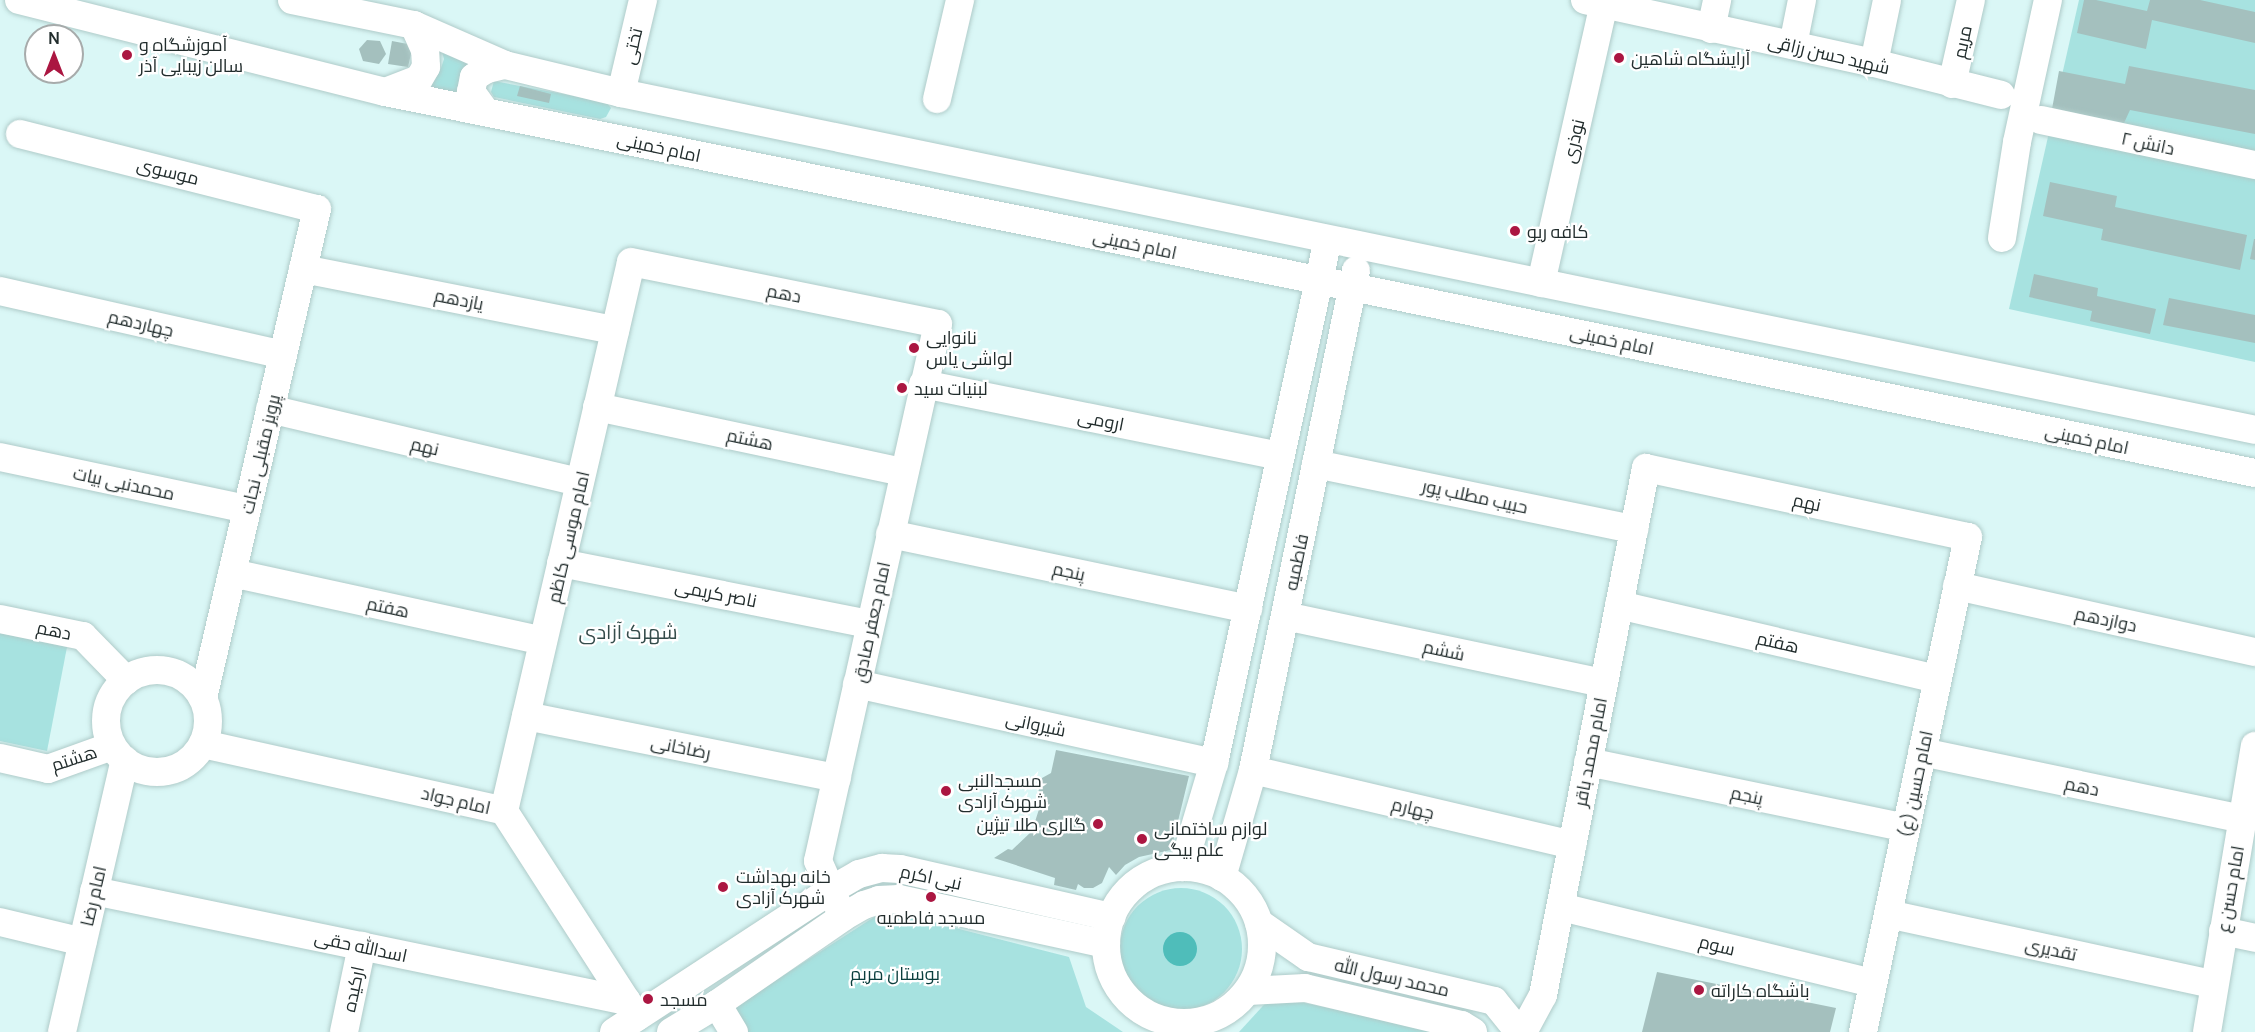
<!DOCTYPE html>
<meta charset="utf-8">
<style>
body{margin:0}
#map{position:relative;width:2255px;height:1032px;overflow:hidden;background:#daf7f6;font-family:Manrope,Cairo,sans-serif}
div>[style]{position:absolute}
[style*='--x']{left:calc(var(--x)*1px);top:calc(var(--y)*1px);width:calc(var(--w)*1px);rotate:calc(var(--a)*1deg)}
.green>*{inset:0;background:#a7e2e0}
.round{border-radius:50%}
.water>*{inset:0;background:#4fbdba}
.building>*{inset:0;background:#a4c0be}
.roads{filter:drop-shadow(0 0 2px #afcbc9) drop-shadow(0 0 2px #afcbc9)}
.minor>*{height:28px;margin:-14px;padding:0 14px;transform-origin:14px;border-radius:14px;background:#fff}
.minor>.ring{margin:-14px;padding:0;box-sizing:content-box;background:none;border:28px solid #fff;border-radius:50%}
.dots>*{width:16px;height:16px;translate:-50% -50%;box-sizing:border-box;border:3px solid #fff;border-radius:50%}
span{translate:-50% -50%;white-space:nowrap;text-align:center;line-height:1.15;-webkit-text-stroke:4.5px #fff;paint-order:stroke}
.street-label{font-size:18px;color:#222d2d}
.poi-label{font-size:18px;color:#222d2d}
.left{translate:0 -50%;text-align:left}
.right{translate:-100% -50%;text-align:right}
.park-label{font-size:18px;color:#0a3e3d}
.neighbourhood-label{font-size:20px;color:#344c4b}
.north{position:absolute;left:24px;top:24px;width:60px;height:60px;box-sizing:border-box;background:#fff;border:2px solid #a7abab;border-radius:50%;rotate:0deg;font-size:16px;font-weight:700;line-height:24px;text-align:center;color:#222d2d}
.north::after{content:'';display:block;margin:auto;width:21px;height:27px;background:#ab1641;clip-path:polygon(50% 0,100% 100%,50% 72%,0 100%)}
</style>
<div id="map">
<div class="green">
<i style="clip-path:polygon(2079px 0,2255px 0,2255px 362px,2009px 309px)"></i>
<i style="clip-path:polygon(441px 48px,488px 61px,472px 98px,422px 89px,432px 84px,441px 68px,444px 59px)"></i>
<i style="clip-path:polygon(494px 81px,606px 102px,611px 108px,606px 117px,600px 119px,494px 97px,491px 92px)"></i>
<i style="clip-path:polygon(0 633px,67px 647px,47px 751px,0 741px)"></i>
<i class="round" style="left:1120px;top:888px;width:122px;height:122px"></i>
<i style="clip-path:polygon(885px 910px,1069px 957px,1086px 1007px,1123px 1032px,748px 1032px,733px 1008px)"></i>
<i style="clip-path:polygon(1272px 996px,1441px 1032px,1239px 1032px)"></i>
</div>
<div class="water">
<i class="round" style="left:1163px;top:932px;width:34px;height:34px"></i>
</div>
<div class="building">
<i style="clip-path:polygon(2084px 0,2096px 0,2147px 11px,2150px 0,2200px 0,2255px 12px,2255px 43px,2152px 20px,2146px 49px,2077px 33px)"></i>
<i style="clip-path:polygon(367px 40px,380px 41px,386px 54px,379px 64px,363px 61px,359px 49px)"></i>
<i style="clip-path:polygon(392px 41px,413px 45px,408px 67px,388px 64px)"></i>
<i style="clip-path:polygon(2129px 66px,2255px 90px,2255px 134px,2130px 110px,2124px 123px,2052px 109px,2059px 71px,2125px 84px)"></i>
<i style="clip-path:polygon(520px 86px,551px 94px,549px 103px,517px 96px)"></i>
<i style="clip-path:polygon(2050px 182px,2117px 196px,2115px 207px,2247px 235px,2240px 270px,2101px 240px,2103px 229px,2043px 216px)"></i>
<i style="clip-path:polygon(2254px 239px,2255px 239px,2255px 260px,2250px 259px)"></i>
<i style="clip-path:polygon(2034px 274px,2098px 288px,2097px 296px,2156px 309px,2150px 334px,2090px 321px,2092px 311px,2029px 297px)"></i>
<i style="clip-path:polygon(2169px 298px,2255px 315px,2255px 343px,2163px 325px)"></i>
<i style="clip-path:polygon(1056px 750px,1189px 776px,1171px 850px,1139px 857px,1125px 865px,1116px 875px,1109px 867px,1102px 883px,1093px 888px,1084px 888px,1078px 884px,1076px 890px,1054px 885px,1055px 878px,994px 858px,1008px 849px,1012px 850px,1032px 831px,1041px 803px,1038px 797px,1039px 788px,1042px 778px,1051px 773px)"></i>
<i style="clip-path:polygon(1657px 972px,1836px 1008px,1830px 1032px,1642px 1032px)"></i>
</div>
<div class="roads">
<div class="minor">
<i style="--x:19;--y:0;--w:377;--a:14.1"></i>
<i style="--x:385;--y:92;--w:986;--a:11.4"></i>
<i style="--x:1352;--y:287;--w:922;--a:11.64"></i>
<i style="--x:292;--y:0;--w:125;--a:11.6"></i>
<i style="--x:414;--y:25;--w:99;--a:23.7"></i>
<i style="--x:505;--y:65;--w:119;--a:13.6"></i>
<i style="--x:621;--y:93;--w:1668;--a:11.65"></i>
<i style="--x:1585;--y:0;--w:296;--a:12.3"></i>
<i style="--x:1874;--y:63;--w:131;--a:14.1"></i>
<i style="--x:1711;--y:29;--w:30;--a:-78"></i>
<i style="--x:1793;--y:45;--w:46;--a:-78.7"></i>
<i style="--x:1874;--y:63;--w:64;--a:-78.3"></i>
<i style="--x:1952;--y:84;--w:86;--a:-77.3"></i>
<i style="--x:385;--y:92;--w:36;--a:-21"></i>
<i style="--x:419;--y:79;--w:14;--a:-60"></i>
<i style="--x:426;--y:67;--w:17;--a:-93"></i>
<i style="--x:425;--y:50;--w:27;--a:-114"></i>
<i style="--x:621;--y:93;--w:96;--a:-76.7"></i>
<i style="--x:937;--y:99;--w:102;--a:-76.9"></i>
<i style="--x:485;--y:111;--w:24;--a:-126"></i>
<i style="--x:471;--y:92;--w:15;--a:-79"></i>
<i style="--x:474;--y:77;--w:15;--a:-32"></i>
<i style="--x:487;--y:69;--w:18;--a:-13"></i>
<i style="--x:2041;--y:120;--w:219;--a:11.9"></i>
<i style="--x:20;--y:134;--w:306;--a:14.2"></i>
<i style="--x:317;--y:209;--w:502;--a:103.12"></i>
<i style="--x:2002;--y:238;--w:97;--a:-81.1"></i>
<i style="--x:2017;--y:142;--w:145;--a:-77.7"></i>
<i style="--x:303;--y:269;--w:318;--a:11.1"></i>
<i style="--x:1541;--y:283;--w:290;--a:-77.3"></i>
<i style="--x:0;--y:291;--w:290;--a:12.7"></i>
<i style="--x:923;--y:384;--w:364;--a:11.4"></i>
<i style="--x:597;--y:407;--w:313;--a:12"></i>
<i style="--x:270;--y:409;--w:318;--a:13.3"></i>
<i style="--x:0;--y:457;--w:252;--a:11.9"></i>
<i style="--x:1316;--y:464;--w:325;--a:11.6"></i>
<i style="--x:890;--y:534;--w:366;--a:11.8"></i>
<i style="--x:561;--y:563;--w:315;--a:11.2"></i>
<i style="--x:232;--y:573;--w:318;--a:12.3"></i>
<i style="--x:1957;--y:586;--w:305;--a:12.5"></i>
<i style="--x:1619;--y:605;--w:327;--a:13.1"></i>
<i style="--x:1285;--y:616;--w:326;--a:11.9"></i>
<i style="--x:0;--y:619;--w:85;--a:11.6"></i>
<i style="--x:83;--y:636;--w:62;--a:45.7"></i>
<i class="ring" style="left:106px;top:670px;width:74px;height:74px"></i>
<i style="--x:857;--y:684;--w:366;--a:12.5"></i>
<i style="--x:526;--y:716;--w:317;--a:11.3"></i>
<i style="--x:203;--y:744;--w:308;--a:12.5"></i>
<i style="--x:504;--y:811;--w:245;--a:57.2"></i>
<i style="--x:1922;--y:752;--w:327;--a:11.8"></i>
<i style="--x:0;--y:758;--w:49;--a:12.9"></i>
<i style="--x:48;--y:769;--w:68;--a:-19.8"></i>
<i style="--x:1588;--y:762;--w:325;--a:11.7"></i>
<i style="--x:1253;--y:770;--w:328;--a:13.2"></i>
<i style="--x:504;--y:811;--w:563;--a:-76.97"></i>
<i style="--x:631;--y:262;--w:313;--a:11.4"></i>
<i style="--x:938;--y:324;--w:550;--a:102.6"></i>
<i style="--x:818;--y:861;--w:61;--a:65.9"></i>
<i style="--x:1183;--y:867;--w:109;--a:-73.4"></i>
<i style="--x:1214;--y:763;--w:536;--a:-77.73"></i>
<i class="ring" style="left:1106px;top:867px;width:128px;height:128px"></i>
<i style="--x:1222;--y:877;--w:111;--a:-73.8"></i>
<i style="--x:1253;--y:770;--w:510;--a:-78.36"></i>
<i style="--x:94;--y:891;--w:544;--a:11.66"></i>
<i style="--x:1561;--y:907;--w:321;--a:13.7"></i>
<i style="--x:1888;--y:914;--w:332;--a:12.2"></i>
<i style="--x:0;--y:922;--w:85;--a:13.5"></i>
<i style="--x:1259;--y:923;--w:60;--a:34.8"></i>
<i style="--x:1308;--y:957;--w:191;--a:13.3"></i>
<i style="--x:1494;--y:1001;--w:40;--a:51"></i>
<i style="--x:2223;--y:931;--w:33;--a:12"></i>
<i style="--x:1248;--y:991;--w:57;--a:-3"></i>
<i style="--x:1305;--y:988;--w:161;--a:13.3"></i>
<i style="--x:1462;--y:1025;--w:13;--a:32"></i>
<i style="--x:717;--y:1004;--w:33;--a:59"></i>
<i style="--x:62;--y:1032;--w:279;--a:-77"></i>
<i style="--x:344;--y:1032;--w:88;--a:-78.2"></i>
<i style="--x:614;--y:1032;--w:259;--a:-33.2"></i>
<i style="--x:831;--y:890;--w:32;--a:-30"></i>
<i style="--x:859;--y:874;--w:24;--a:-15"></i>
<i style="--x:882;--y:868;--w:18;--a:3"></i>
<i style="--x:900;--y:869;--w:217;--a:12.8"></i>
<i style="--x:671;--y:1032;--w:54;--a:-31.3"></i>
<i style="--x:717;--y:1004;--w:153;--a:-34.6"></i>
<i style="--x:843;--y:917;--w:24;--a:-30"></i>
<i style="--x:864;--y:905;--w:16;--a:-18"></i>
<i style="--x:879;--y:900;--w:20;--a:-3"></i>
<i style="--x:899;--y:899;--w:212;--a:12.3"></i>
<i style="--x:1523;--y:1032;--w:42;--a:-61.6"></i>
<i style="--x:1543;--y:995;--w:537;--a:-78.94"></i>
<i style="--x:1646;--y:468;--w:329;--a:12.1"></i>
<i style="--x:1968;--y:537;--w:506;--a:101.98"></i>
<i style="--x:2207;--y:1032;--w:290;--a:-80.5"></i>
</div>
</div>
<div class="dots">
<i style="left:127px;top:55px;background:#ab1641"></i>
<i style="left:1619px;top:58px;background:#ab1641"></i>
<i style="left:1515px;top:231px;background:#ab1641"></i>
<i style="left:914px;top:348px;background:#ab1641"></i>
<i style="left:902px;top:388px;background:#ab1641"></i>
<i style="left:946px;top:791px;background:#ab1641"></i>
<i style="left:1098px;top:824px;background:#ab1641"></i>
<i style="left:1142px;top:839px;background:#ab1641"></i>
<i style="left:723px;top:887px;background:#ab1641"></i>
<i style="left:931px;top:897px;background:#ab1641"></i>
<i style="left:1699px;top:990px;background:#ab1641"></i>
<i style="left:648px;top:999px;background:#ab1641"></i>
</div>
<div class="street-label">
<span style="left:1962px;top:42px;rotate:-78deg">مریم</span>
<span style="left:632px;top:46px;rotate:-77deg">تختی</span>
<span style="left:1829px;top:54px;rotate:13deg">شهید حسن رزاقی</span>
<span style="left:1573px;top:141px;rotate:-77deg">نوذری</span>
<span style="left:2148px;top:143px;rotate:12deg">دانش ۲</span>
<span style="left:659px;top:147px;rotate:12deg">امام خمینی</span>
<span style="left:168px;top:171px;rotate:14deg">موسوی</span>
<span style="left:1135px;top:244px;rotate:12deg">امام خمینی</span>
<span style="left:784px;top:293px;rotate:11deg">دهم</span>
<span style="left:459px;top:299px;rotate:11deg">یازدهم</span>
<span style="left:141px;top:323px;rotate:13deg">چهاردهم</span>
<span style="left:1612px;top:340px;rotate:12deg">امام خمینی</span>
<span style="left:1101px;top:420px;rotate:11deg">ارومی</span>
<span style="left:750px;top:439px;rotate:12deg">هشتم</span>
<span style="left:2087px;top:439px;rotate:12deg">امام خمینی</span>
<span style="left:425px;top:446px;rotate:13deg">نهم</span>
<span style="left:260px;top:454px;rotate:-77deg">پرویز مقبلی نجات</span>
<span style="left:124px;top:483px;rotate:12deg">محمدنبی بیات</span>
<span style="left:1475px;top:496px;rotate:12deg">حبیب مطلب پور</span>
<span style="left:1807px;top:502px;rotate:12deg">نهم</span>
<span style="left:568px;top:537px;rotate:-77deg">امام موسی کاظم</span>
<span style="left:1296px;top:562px;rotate:-78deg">فاطمیه</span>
<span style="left:1069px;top:571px;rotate:12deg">پنجم</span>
<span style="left:716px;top:593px;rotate:11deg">ناصر کریمی</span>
<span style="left:388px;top:607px;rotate:12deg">هفتم</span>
<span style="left:2106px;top:619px;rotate:12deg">دوازدهم</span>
<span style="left:871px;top:622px;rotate:-78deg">امام جعفر صادق</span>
<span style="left:54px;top:630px;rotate:12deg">دهم</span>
<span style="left:1778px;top:642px;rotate:13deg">هفتم</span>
<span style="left:1444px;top:650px;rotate:12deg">ششم</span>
<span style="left:1036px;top:724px;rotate:12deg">شیروانی</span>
<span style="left:681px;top:747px;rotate:11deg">رضاخانی</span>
<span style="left:1590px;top:752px;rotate:-79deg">امام محمد باقر</span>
<span style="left:74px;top:758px;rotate:-18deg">هشتم</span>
<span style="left:1915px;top:784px;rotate:-78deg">امام حسین (ع)</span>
<span style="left:2082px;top:786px;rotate:12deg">دهم</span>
<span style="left:1747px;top:795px;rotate:12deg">پنجم</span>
<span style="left:456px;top:800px;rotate:13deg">امام جواد</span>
<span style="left:1413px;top:808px;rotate:13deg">چهارم</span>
<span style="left:931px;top:877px;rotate:12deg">نبی اکرم</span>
<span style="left:2230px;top:889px;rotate:-80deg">امام حسن ع</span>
<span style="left:93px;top:896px;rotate:-77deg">امام رضا</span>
<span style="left:1717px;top:945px;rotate:14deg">سوم</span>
<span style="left:361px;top:946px;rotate:12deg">اسدالله حقی</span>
<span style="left:2051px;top:949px;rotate:12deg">تقدیری</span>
<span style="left:1392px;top:977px;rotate:13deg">محمد رسول الله</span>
<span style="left:353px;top:989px;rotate:-78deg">ارکیده</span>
</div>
<div class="poi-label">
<span class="left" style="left:139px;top:55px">آموزشگاه و<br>سالن زیبایی آذر</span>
<span class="left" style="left:1631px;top:58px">آرایشگاه شاهین</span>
<span class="left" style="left:1527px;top:231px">کافه ریو</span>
<span class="left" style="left:926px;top:348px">نانوایی<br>لواشی یاس</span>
<span class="left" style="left:914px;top:388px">لبنیات سید</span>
<span class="left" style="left:958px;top:791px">مسجدالنبی<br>شهرک آزادی</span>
<span class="right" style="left:1086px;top:824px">گالری طلا تیژین</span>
<span class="left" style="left:1154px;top:839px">لوازم ساختمانی<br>علم بیگی</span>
<span class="left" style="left:736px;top:887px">خانه بهداشت<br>شهرک آزادی</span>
<span style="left:931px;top:917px">مسجد فاطمیه</span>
<span class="left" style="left:1711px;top:990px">باشگاه کاراته</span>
<span class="left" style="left:660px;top:999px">مسجد</span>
</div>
<div class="park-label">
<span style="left:895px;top:973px">بوستان مریم</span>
</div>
<div class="neighbourhood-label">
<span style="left:628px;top:631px">شهرک آزادی</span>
</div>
<div class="north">N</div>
</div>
